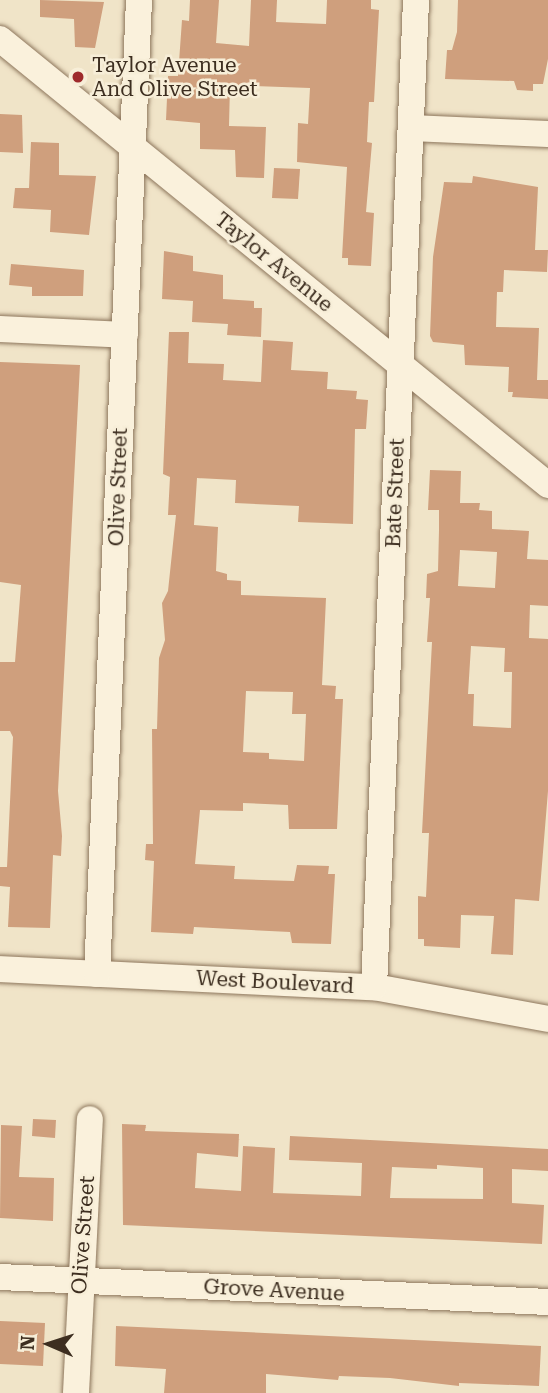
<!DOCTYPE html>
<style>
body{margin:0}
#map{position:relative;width:548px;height:1393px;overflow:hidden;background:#f0e4c8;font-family:"Roboto Serif",serif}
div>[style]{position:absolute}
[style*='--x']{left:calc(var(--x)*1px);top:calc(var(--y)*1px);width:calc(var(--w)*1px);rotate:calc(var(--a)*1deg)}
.building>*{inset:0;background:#cf9f7d}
.roads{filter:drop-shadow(0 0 2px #8d765c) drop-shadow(0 0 2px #8d765c)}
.minor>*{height:26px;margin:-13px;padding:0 13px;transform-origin:13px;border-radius:13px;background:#faf1dc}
.dots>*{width:19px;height:19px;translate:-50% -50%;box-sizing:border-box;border:4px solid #f7eed8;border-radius:50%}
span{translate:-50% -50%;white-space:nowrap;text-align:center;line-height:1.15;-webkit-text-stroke:5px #f7eed8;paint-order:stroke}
.poi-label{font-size:21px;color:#3d2e20}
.left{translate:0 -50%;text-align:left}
.street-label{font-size:21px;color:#3d2e20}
.north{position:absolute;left:14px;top:1309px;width:70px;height:70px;-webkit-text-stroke:5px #f7eed8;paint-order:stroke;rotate:273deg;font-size:19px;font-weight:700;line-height:28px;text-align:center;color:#3d2e20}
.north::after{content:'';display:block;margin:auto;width:24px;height:32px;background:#3d2e20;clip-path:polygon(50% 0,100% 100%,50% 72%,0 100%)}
</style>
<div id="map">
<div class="building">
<i style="clip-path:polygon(40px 0,104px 2px,95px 48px,75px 47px,74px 19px,40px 17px)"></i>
<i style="clip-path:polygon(190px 0,219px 0,216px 43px,249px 46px,251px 0,277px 0,276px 22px,326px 24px,327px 0,371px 0,371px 9px,379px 10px,374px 102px,369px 102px,367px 142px,372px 143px,366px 212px,374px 213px,371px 266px,348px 265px,348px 258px,342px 258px,347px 167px,297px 162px,298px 123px,308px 124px,310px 88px,230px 85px,229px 126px,266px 127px,264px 178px,236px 177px,235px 150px,200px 149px,200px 123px,166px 120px,168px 76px,178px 76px,182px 20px,189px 21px)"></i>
<i style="clip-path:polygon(458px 0,548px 0,548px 59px,543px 84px,533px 84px,533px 91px,517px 90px,514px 81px,445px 79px,447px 50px,452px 50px,457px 32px)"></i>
<i style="clip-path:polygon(0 114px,22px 115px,23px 153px,0 152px)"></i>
<i style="clip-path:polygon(31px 142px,59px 143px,59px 175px,96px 176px,89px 235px,50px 232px,51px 210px,13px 208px,15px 188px,29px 188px)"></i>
<i style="clip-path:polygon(274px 168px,300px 169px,298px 199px,272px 198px)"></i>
<i style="clip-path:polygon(473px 176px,538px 187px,535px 250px,548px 250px,547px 272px,504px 270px,503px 292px,497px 292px,496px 327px,539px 328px,537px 380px,548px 380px,548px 399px,512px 397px,513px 392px,508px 392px,509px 367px,465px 365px,464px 345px,433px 342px,430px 336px,433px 257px,444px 182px,472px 183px)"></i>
<i style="clip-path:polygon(164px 251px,193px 256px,193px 271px,223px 275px,223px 299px,254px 301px,254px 308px,262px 308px,261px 337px,227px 335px,228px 324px,192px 322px,193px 301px,162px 299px)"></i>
<i style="clip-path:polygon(11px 264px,84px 270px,83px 296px,32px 296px,32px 287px,9px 285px)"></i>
<i style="clip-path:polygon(evenodd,169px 332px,189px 332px,188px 363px,224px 364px,223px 380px,261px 382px,263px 340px,293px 342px,291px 370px,328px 372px,327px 389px,357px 391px,356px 399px,368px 400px,366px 429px,355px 429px,353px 524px,298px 522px,299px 506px,235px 503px,236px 480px,197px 478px,194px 525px,218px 527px,216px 571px,227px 574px,227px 580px,241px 581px,241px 595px,326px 598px,322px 685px,336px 686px,335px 699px,343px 699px,337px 829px,289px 829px,288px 805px,243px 803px,243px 811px,200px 810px,195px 864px,235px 866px,234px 879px,294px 881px,297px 865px,329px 866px,328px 874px,335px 874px,331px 944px,292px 943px,290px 932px,194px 927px,193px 934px,151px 932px,154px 861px,145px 860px,146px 844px,153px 844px,152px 729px,157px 729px,159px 658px,165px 640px,162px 603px,168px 591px,176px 515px,168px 515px,170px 477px,163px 474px,169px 332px,246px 691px,293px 692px,292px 714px,306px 714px,304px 761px,269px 759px,269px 753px,243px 752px,246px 691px)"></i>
<i style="clip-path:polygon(0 362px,80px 365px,58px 791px,62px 836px,61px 856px,53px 855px,50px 928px,8px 927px,10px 887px,0 886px,0 867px,7px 867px,13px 737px,10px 731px,0 731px,0 662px,15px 662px,21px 585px,0 582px)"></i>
<i style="clip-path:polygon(evenodd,430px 470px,461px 471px,460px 503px,480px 503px,479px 510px,492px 511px,492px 529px,529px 531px,527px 559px,548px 560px,548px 606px,530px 605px,529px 638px,548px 639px,548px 791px,539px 901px,515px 899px,513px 955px,491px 954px,494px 916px,461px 915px,460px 948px,424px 946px,424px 939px,418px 939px,418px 896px,426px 897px,429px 833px,422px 833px,432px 642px,427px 642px,430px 598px,426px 598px,427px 574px,438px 571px,439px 530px,439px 510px,428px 510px,430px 470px,460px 550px,497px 552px,495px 588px,458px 586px,460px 550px,430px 470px,471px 646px,505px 648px,504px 672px,512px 672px,511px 728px,473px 726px,474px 694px,468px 694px,471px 646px)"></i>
<i style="clip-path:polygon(33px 1119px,56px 1120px,55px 1138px,32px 1136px)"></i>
<i style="clip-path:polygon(evenodd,122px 1124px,146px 1125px,145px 1131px,239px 1134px,238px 1157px,197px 1153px,195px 1188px,241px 1191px,243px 1146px,275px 1148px,273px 1193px,361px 1196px,362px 1163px,289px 1160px,290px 1136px,548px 1149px,548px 1171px,512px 1169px,512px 1203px,544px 1205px,542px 1244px,123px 1225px,122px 1124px,437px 1165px,483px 1168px,483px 1199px,390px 1198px,392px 1167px,437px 1169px,437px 1165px)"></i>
<i style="clip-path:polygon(1px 1125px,22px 1126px,19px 1177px,54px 1178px,53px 1221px,0 1218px)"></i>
<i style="clip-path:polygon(0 1321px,45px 1323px,43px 1366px,0 1364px)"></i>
<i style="clip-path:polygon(116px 1326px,541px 1346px,539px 1386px,459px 1383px,459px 1386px,390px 1378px,339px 1376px,338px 1380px,266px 1374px,266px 1393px,164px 1393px,166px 1369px,115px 1366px)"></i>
</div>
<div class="roads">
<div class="minor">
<i style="--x:0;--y:39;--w:707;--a:39.14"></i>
<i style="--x:411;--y:128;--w:137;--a:2.5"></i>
<i style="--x:0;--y:329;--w:125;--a:2.7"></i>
<i style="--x:0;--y:969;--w:374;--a:2.8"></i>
<i style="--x:374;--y:987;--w:177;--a:10.4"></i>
<i style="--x:97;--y:974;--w:975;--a:-87.53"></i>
<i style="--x:374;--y:987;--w:988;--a:-87.56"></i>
<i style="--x:0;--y:1277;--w:549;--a:2.61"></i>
<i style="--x:76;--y:1393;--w:274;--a:-87.1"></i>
</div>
</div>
<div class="dots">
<i style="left:78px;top:77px;background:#9e2a2b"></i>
</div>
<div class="poi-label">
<span class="left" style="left:92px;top:77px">Taylor Avenue<br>And Olive Street</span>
</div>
<div class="street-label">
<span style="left:274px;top:262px;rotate:39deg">Taylor Avenue</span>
<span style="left:118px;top:487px;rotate:-88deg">Olive Street</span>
<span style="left:395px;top:493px;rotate:-88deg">Bate Street</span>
<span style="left:275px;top:982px;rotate:3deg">West Boulevard</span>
<span style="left:83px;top:1235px;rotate:-86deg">Olive Street</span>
<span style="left:274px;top:1290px;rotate:3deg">Grove Avenue</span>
</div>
<div class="north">N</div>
</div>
